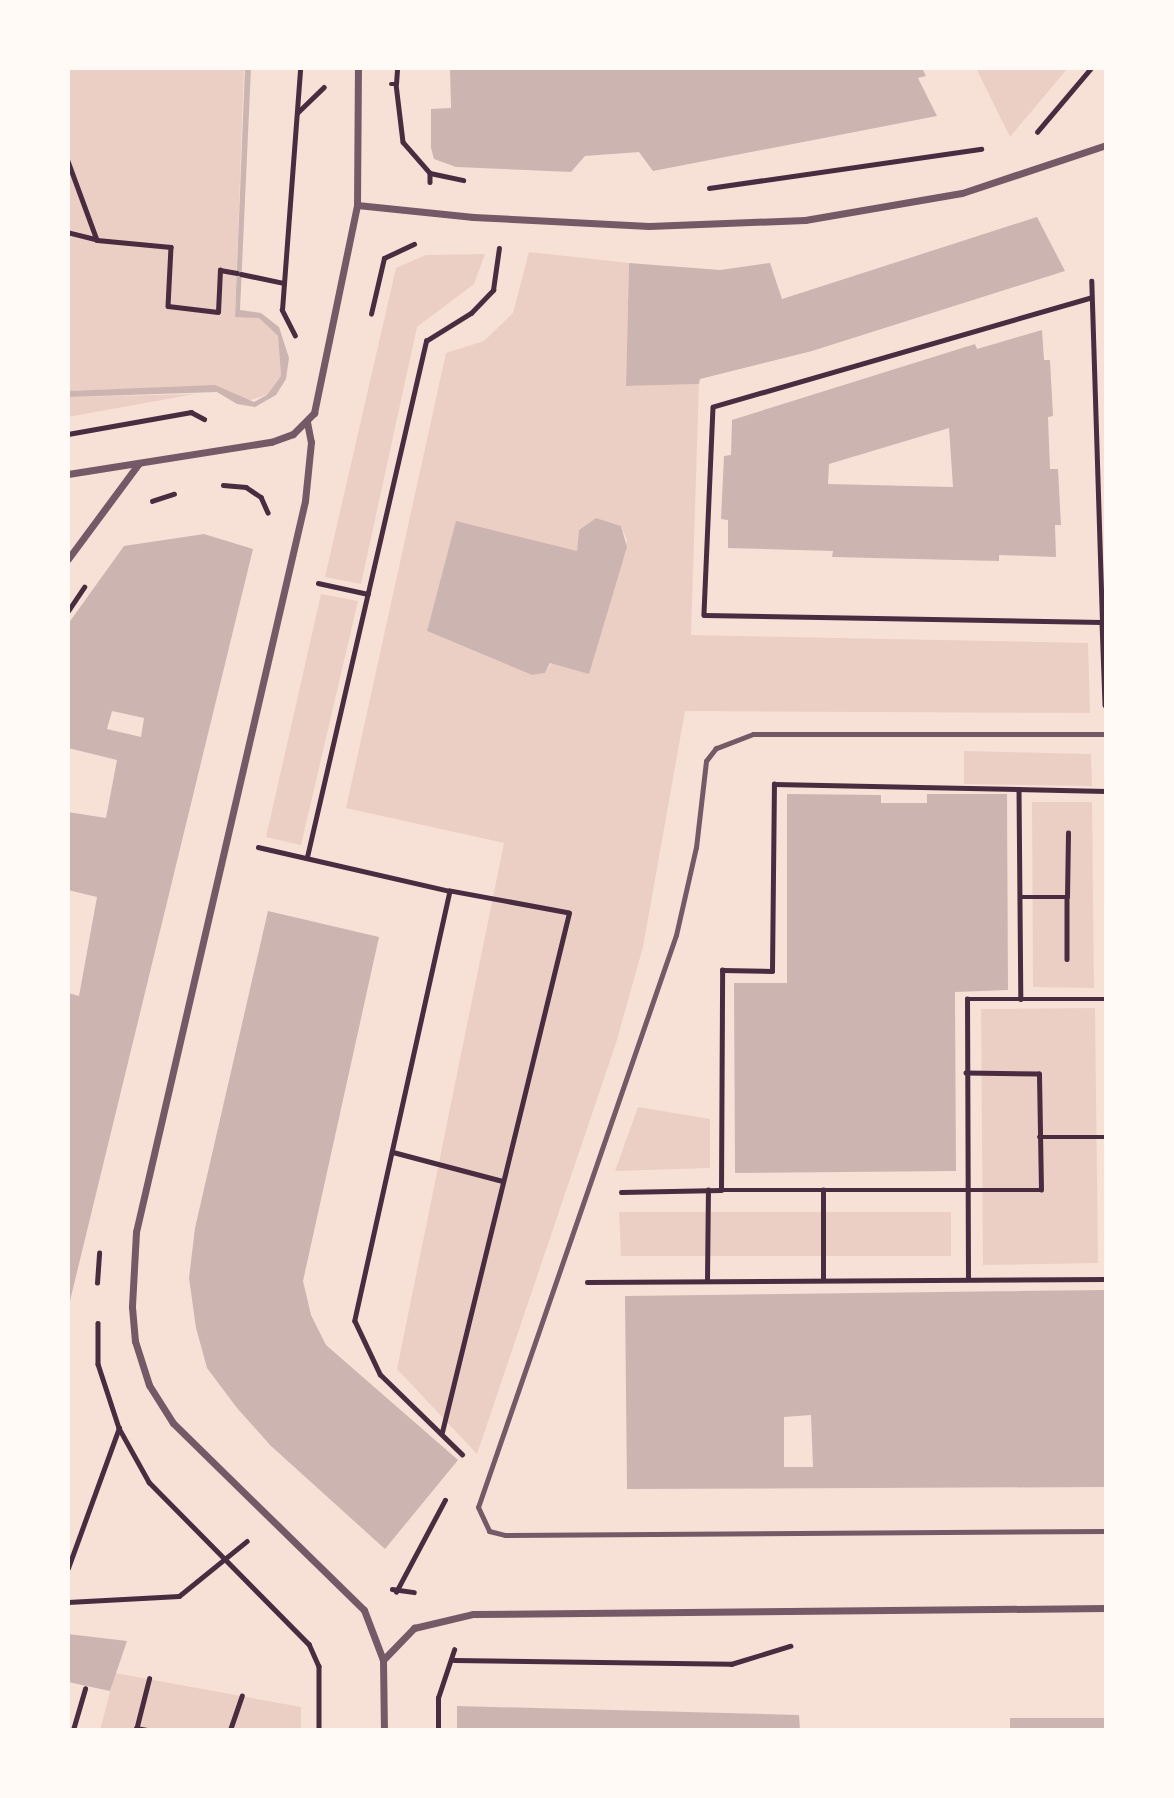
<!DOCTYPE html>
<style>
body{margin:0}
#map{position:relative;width:1174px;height:1798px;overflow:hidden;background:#f7e1d7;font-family:Overpass,sans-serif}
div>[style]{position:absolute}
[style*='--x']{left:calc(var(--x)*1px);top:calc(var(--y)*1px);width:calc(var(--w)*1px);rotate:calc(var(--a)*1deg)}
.green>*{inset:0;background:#ebcfc5}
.building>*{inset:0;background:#ccb4b1}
.path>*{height:4.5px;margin:-2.25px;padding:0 2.25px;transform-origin:2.25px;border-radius:2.25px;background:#4a2c40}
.service>*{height:5px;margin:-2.5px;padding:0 2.5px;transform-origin:2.5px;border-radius:2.5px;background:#755966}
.minor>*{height:7px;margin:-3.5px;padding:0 3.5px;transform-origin:3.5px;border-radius:3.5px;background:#755966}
span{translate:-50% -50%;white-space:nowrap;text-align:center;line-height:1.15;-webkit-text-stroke:5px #fffaf5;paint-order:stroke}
.frame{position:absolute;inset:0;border:70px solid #fffaf5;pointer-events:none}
</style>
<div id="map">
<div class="green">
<i style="clip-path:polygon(68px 68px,244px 68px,235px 316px,259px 318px,278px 336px,281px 376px,267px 395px,247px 401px,215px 386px,68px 391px)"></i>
<i style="clip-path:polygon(976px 68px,1068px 68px,1010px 137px)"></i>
<i style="clip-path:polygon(evenodd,529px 252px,629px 263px,626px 386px,699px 384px,691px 635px,1088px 643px,1090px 713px,685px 711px,643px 947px,616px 1043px,477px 1454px,397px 1369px,504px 843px,346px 808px,446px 353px,484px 341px,513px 313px,529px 252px,596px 518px,621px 526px,627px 540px,625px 555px,545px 673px,532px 675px,427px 631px,450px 546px,577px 551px,579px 530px,596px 518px)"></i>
<i style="clip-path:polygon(485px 254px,474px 284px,417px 327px,361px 584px,325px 577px,396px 268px,426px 255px)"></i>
<i style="clip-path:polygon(195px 394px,68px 417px,68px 397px)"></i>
<i style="clip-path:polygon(321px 594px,358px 601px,301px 845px,266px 837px)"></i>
<i style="clip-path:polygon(964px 751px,1091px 754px,1092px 786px,964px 784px)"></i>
<i style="clip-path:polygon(1032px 802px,1092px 802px,1094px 988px,1033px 987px)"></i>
<i style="clip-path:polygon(1095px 1008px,1098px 1263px,983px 1265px,981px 1009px)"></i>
<i style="clip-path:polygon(638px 1107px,710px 1119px,710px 1168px,615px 1171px)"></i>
<i style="clip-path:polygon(619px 1212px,951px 1212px,951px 1256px,621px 1256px)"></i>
<i style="clip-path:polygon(115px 1673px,301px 1707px,301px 1730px,100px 1730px)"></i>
</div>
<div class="building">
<i style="clip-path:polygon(245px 68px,251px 68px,240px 310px,261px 313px,279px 327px,289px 358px,286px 379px,276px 395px,255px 407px,237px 404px,217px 392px,68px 397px,68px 391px,215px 385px,254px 402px,267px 395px,281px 376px,278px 336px,259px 318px,235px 317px)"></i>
<i style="clip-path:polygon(450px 68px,922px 68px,926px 76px,918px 78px,937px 116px,653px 171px,639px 152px,585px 156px,571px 172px,456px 167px,434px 159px,431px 148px,431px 109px,451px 108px)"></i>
<i style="clip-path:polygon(1037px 217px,1065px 271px,812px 351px,700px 379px,699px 384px,626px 386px,629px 263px,720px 270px,770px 263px,782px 299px)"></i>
<i style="clip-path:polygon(evenodd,1042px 330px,1044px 360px,1050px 360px,1053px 416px,1048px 417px,1050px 469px,1058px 469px,1061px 525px,1055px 525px,1056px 557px,999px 555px,999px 561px,832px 557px,833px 551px,728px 548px,728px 520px,721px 519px,724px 456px,731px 455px,732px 420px,975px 344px,977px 349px,1042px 330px,949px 428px,953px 487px,828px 484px,829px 464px,949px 428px)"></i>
<i style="clip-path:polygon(596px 518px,621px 526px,627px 547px,589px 674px,550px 663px,545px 673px,532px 675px,427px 631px,456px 521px,577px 551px,579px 530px)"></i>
<i style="clip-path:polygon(evenodd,204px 534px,253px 549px,68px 1309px,68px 993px,79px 996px,97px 897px,68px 890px,68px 812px,106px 818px,117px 760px,68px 748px,68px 624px,124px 546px,204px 534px,112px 711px,144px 718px,141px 737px,107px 729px,112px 711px)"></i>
<i style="clip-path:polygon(787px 794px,881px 795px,881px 803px,927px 803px,927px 794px,1007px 794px,1008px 990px,955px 992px,956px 1171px,735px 1173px,734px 983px,787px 983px)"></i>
<i style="clip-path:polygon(268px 911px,379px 937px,303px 1281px,311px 1315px,326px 1345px,458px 1460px,385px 1549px,271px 1446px,237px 1408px,207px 1368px,196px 1328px,189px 1278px,195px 1228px)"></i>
<i style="clip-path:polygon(evenodd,1104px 1290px,1106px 1487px,627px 1489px,625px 1296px,1104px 1290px,811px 1415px,813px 1467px,784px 1467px,784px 1417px,811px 1415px)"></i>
<i style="clip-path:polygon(68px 1634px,127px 1641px,110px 1691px,68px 1682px)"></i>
<i style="clip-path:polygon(457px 1706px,799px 1715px,800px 1730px,457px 1730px)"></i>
<i style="clip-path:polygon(1010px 1718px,1106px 1718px,1106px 1730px,1010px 1730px)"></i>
</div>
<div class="path">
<i style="--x:391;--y:84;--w:5;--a:0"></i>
<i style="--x:396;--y:84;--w:58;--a:83.1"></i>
<i style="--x:403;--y:142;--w:41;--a:48.9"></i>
<i style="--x:430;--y:173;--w:9;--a:90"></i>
<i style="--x:396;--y:84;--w:16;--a:-86"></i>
<i style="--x:297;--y:113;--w:37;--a:-44"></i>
<i style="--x:1037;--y:132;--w:84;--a:-49.8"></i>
<i style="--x:68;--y:161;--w:84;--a:69.8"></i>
<i style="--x:97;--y:240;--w:30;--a:-166"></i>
<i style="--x:430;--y:173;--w:34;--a:12"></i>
<i style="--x:709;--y:188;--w:275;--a:-8.2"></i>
<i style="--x:97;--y:240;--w:74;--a:5.4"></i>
<i style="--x:171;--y:247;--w:59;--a:92.9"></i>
<i style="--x:168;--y:306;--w:50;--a:6.8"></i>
<i style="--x:218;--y:312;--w:42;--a:-87.3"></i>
<i style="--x:220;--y:270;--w:17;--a:10"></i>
<i style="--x:241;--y:274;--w:44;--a:11.8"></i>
<i style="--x:1091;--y:298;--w:393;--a:163.9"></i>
<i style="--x:713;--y:407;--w:208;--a:92.5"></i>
<i style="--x:704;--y:615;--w:398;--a:1"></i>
<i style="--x:1102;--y:622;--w:341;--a:-91.8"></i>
<i style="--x:371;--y:314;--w:57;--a:-76.9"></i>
<i style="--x:384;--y:258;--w:33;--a:-25"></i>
<i style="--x:295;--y:336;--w:29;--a:-117"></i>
<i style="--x:282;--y:310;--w:243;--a:-85.7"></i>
<i style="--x:68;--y:434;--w:125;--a:-10.1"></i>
<i style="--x:191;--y:412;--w:15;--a:28"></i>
<i style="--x:223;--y:485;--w:23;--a:5"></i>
<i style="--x:246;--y:487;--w:18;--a:34"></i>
<i style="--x:261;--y:497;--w:17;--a:66"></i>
<i style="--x:152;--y:501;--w:23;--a:-18"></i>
<i style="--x:318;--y:583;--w:51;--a:12.4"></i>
<i style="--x:68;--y:611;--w:29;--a:-56"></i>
<i style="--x:1102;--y:622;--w:83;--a:87.9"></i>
<i style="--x:1019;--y:789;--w:210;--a:89.5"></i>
<i style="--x:258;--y:847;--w:197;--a:12.9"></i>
<i style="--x:450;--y:891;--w:440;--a:102.5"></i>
<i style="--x:355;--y:1321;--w:59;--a:64.7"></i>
<i style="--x:380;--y:1374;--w:115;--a:44.3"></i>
<i style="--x:307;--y:857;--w:530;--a:-77.01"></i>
<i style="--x:426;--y:341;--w:53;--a:-31.9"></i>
<i style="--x:471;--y:313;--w:32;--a:-46"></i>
<i style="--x:493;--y:290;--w:42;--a:-81.9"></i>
<i style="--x:1020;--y:897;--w:47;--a:0"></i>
<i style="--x:1067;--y:897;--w:62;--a:90"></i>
<i style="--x:1067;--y:897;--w:64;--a:-89.1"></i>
<i style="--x:1039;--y:1137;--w:67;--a:0"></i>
<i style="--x:393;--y:1152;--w:114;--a:14.8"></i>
<i style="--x:721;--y:1190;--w:320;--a:0"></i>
<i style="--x:1041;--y:1190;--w:116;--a:-91"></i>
<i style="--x:1039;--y:1074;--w:73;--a:-179.2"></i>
<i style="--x:621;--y:1192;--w:100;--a:-1.1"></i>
<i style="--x:721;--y:1190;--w:220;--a:-89.7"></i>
<i style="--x:722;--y:970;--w:50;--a:1.1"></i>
<i style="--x:772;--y:971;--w:187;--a:-89.4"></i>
<i style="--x:774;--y:784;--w:332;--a:1.2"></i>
<i style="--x:968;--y:1279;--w:280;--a:-90.2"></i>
<i style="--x:967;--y:999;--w:139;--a:0"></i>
<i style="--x:823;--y:1280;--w:90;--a:-90"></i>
<i style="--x:707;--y:1281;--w:91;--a:-89.4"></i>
<i style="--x:587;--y:1282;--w:519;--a:-0.33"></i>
<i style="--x:97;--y:1283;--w:30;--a:-86"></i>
<i style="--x:98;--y:1323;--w:41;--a:90"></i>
<i style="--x:98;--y:1364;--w:67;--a:71.8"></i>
<i style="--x:119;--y:1428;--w:62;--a:60.9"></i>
<i style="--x:149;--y:1482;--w:228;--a:45.4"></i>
<i style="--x:309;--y:1644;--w:24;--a:66"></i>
<i style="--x:319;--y:1666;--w:64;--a:90"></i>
<i style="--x:442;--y:1432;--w:534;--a:-76.25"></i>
<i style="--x:569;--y:913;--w:121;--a:-169.5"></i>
<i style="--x:68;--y:1568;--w:149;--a:-70"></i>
<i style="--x:392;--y:1589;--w:22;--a:8"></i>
<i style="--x:396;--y:1592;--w:104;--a:-62"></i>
<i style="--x:68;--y:1602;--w:111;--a:-3.1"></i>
<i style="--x:179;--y:1596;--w:87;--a:-39"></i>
<i style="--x:454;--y:1660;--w:277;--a:0.8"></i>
<i style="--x:731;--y:1664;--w:62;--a:-17"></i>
<i style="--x:136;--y:1728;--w:11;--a:10"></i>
<i style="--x:73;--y:1730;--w:43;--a:-73.7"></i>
<i style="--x:136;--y:1730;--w:53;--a:-75.7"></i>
<i style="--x:230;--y:1730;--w:36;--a:-71"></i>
<i style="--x:438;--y:1730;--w:32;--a:-90"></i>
<i style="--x:438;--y:1698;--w:51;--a:-71.6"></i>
</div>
<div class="service">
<i style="--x:1106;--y:734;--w:353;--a:180"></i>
<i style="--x:753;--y:734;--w:40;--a:159"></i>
<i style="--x:716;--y:748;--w:16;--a:128"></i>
<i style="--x:706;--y:761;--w:87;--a:96.6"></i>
<i style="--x:696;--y:847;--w:90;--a:102.8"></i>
<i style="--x:676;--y:935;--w:605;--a:109.09"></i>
<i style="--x:478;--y:1507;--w:26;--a:65"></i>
<i style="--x:489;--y:1531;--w:16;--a:14"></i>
<i style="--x:505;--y:1535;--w:601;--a:-0.38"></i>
</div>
<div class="minor">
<i style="--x:357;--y:205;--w:117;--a:5.9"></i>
<i style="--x:473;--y:217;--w:176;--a:2.9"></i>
<i style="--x:649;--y:226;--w:156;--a:-2.2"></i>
<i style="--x:805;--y:220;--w:159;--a:-9.8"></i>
<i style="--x:962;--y:193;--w:152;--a:-18.4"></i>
<i style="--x:307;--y:422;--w:20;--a:79"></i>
<i style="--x:311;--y:442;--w:59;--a:95.8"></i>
<i style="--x:305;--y:501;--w:750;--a:103.02"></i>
<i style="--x:136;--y:1232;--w:75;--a:93.1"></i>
<i style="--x:132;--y:1307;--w:34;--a:85"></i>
<i style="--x:135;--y:1341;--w:46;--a:72.3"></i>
<i style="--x:149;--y:1385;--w:45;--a:57.7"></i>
<i style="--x:173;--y:1423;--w:267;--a:44.4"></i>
<i style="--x:364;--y:1610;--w:53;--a:69.2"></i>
<i style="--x:383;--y:1660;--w:70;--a:89.2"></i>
<i style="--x:68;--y:474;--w:206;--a:-9"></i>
<i style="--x:271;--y:442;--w:23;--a:-20"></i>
<i style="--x:293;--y:434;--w:30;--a:-45"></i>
<i style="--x:314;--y:413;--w:212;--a:-78.3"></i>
<i style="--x:357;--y:205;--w:137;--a:-89.6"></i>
<i style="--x:68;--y:559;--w:119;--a:-53.5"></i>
<i style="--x:383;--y:1660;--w:45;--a:-45.9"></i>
<i style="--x:414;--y:1628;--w:61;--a:-13.3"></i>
<i style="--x:473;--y:1614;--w:633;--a:-0.54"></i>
</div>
<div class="frame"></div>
</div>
